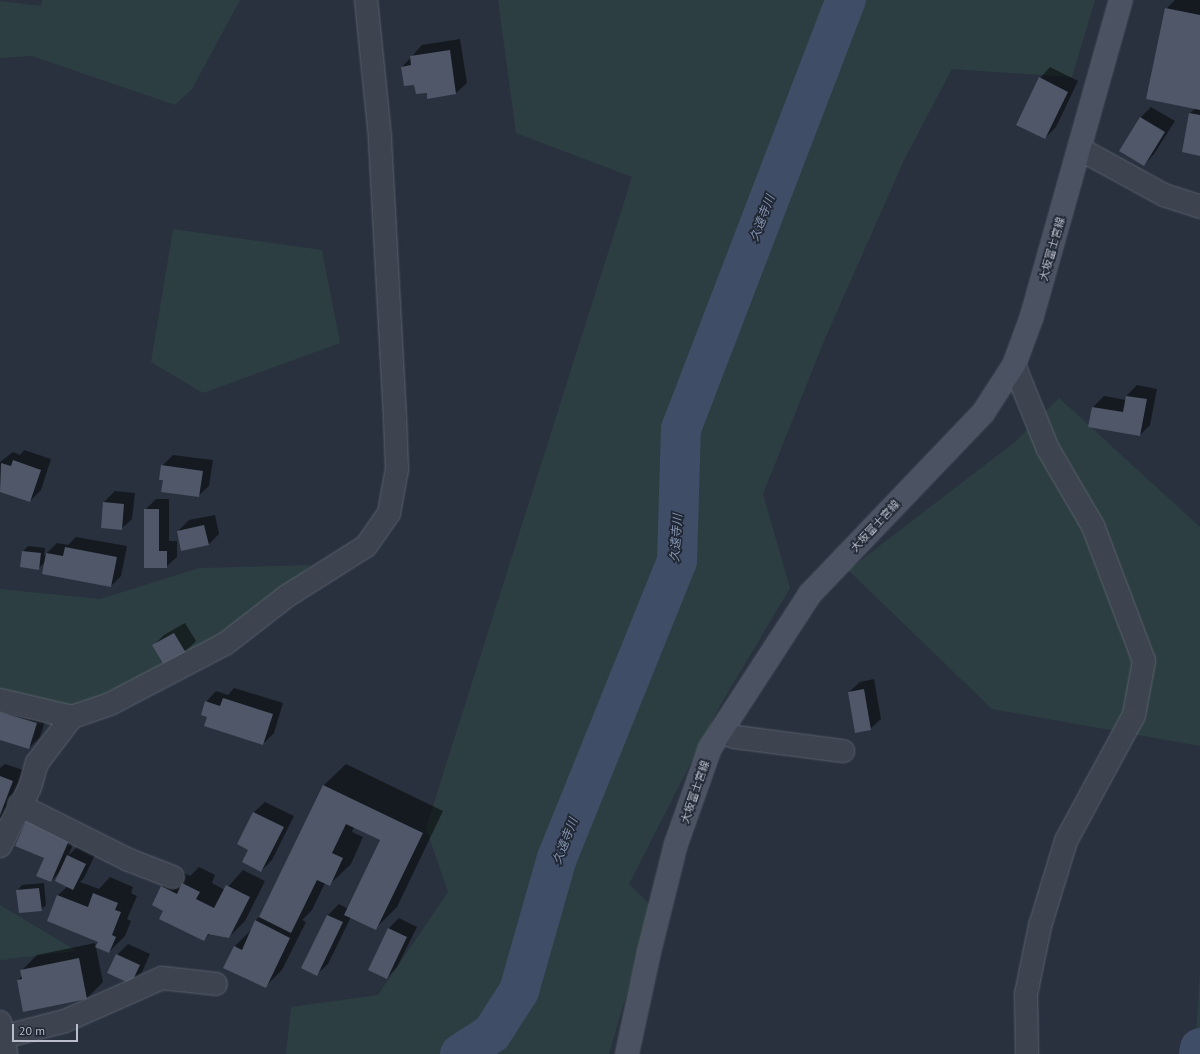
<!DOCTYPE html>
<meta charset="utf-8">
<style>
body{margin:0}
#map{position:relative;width:1200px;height:1054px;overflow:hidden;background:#29313f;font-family:"PT Sans","Noto Sans JP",sans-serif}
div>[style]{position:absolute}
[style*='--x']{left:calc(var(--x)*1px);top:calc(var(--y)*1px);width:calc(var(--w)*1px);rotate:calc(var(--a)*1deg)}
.green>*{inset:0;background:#2c3e41}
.shadow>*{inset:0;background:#0007}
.river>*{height:40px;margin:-20px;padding:0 20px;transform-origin:20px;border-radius:20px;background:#404d67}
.building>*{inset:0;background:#4f5768}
.roads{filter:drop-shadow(0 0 1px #5a616d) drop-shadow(0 0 1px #5a616d)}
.minor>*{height:22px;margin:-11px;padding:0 11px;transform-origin:11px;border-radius:11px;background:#3d434f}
.secondary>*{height:22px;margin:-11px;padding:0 11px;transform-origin:11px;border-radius:11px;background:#4b5262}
span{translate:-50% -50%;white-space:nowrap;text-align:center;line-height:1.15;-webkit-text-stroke:3.5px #212835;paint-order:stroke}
.street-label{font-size:11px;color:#b9beca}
.water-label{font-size:12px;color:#8492ae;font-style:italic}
.scale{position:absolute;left:12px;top:1024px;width:66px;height:18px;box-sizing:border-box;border:2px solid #b9beca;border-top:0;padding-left:5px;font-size:12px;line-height:14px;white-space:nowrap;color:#b9beca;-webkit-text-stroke:3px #212835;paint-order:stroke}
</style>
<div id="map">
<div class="green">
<i style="clip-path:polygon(42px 0,240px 0,192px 89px,175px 105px,32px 56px,0 58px,0 1px,41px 6px)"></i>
<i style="clip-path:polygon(498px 0,1095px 0,1072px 77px,952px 69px,905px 158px,824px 341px,763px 494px,790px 588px,721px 704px,629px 884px,652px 907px,609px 1054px,286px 1054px,291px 1007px,378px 995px,448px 892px,426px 828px,632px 177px,516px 133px)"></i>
<i style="clip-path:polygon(173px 229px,322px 250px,340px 343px,203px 393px,151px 362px)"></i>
<i style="clip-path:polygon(1059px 398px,1200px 527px,1200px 746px,992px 709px,848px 570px,1015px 442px)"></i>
<i style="clip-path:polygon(311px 565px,225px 644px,78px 716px,0 700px,0 589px,100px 599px,199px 568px)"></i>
<i style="clip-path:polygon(0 905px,77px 951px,0 960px)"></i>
<i style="clip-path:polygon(1200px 970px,1200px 1054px,1195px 1054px)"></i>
</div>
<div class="shadow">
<i style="clip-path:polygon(1175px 0,1200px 0,1200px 155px,1190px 113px,1196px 108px,1166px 9px)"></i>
<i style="clip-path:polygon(460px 39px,467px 83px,456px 93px,428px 97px,427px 92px,415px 84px,402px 67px,422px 45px)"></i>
<i style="clip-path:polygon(1050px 67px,1078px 81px,1056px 127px,1045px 138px,1040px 78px)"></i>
<i style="clip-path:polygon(1151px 107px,1175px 121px,1154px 154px,1144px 165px,1141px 117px)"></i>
<i style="clip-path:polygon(1137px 385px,1157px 389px,1150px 425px,1140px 435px,1089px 426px,1093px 407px,1104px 396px,1126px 400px,1126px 396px)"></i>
<i style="clip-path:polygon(24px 450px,51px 459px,41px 490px,30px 501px,0 491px,0 462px,13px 452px,20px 455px)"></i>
<i style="clip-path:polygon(173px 455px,213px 460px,209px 486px,198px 496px,164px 479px,162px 466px)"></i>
<i style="clip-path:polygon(115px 491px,135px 493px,132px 519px,121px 529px,104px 502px)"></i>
<i style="clip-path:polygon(156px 499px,169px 499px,169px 541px,177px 541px,177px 557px,166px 567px,145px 567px,146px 509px)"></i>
<i style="clip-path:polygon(215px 515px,219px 534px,208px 545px,178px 531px,189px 520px)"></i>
<i style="clip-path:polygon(76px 537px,127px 546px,121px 576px,111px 586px,45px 562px,38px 569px,21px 566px,23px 551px,28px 546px,45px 548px,44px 556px,57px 543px,68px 545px)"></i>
<i style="clip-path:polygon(185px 623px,196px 641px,185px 652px,154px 645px,164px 635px)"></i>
<i style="clip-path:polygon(874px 679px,881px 719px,870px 729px,849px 692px,860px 682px)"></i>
<i style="clip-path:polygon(234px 688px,283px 703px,274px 733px,263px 744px,208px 716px,206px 702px,216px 691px,228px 695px)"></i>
<i style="clip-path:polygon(0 698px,48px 712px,40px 737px,29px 748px,0 739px)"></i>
<i style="clip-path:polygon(5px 764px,23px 770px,7px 812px,0 819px,0 768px)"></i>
<i style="clip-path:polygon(346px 764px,443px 811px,397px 907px,376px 928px,351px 917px,328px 964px,317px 974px,303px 968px,328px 915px,339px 904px,348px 909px,382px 840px,354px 827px,352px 832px,363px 837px,351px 864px,329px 885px,325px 883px,312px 910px,302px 920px,306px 922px,282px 970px,266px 986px,235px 946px,251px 930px,256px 920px,262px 914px,324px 785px)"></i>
<i style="clip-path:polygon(265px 802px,294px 816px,272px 860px,261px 871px,249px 850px,254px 812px)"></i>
<i style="clip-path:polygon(80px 828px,68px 856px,79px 845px,96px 853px,84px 878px,80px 882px,99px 889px,110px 877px,133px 887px,131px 893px,137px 896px,127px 919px,131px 921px,125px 936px,109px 952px,99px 941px,48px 920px,58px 895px,68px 886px,60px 872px,51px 881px,38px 876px)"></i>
<i style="clip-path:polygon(199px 867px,215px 875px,212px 883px,225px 890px,243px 870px,265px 881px,245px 921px,229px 937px,211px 933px,203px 940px,164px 910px,153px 904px,162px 886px,178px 870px,190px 876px)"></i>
<i style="clip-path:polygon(44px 883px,46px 905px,41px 910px,17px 891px,22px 885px)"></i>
<i style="clip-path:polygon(399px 918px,417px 927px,397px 967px,387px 978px,388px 929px)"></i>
<i style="clip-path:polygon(95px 943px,103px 982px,87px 998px,18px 980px,22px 976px,21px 971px,37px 955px)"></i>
<i style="clip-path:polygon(128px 944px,150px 954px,142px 972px,131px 983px,117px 955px)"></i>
</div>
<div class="river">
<i style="--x:460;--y:1054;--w:38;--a:-33"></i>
<i style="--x:492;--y:1033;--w:50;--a:-57.3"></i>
<i style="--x:519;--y:991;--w:138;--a:-74.1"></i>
<i style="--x:557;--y:858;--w:320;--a:-68"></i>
<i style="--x:677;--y:561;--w:132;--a:-88.3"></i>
<i style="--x:681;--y:429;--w:460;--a:-69"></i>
<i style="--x:1199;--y:1054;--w:6;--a:-81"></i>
</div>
<div class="building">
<i style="clip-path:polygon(1165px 8px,1200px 15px,1200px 110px,1146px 99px)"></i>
<i style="clip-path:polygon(450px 50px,456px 94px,427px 99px,427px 93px,416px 94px,414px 85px,404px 86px,401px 67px,411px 65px,410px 56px)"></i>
<i style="clip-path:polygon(1039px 77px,1068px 92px,1045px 139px,1016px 125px)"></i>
<i style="clip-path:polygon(1189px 113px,1200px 115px,1200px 156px,1182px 152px)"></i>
<i style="clip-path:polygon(1140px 117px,1165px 132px,1144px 166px,1119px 151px)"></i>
<i style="clip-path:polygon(1126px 396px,1147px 399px,1140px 436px,1088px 427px,1092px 407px,1123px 412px)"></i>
<i style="clip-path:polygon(13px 460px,41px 470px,30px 502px,0 492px,1px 463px,11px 466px)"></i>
<i style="clip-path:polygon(161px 465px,203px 471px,199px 497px,161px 492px,163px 480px,159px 480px)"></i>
<i style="clip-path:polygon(103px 502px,124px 504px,122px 530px,101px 528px)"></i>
<i style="clip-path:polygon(144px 509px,159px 509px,159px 551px,167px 551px,167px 568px,144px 568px)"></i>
<i style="clip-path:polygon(204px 525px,209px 545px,181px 551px,177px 531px)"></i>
<i style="clip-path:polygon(65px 547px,117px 557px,111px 587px,42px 574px,46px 553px,63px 556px)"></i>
<i style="clip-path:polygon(22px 551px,41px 553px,39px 570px,20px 567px)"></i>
<i style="clip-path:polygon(174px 633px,186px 653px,164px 665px,152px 645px)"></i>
<i style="clip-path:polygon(864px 689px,871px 730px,855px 733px,848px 692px)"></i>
<i style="clip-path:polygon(223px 698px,273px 714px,263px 745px,204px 726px,207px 717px,201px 715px,205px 701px,220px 706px)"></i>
<i style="clip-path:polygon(0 712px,37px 723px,29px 749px,0 740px)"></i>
<i style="clip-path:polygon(0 776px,13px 781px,0 815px)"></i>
<i style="clip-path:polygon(323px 785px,423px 833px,376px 930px,344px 915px,380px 840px,346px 824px,332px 853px,343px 858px,330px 886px,317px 880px,291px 933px,259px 917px)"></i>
<i style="clip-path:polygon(253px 812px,284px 827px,261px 872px,242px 862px,248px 850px,237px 844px)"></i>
<i style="clip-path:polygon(27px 819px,70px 838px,51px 882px,36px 876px,44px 858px,15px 846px)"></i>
<i style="clip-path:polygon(67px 855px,86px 864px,73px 890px,55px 881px)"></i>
<i style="clip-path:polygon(182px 883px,200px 892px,196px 899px,214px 908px,226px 885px,250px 897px,229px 938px,208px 934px,204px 941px,159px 919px,163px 911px,152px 905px,161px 886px,177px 894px)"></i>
<i style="clip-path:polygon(39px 888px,42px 911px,19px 913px,16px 890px)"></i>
<i style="clip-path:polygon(93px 893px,118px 903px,115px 910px,121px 912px,112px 935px,116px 937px,109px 953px,95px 947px,98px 942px,47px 921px,57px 895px,88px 907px)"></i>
<i style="clip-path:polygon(327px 915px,343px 922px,317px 976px,301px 968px)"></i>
<i style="clip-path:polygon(255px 920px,290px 938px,266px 988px,223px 968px,234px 946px,242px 950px)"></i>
<i style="clip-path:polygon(388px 928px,407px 937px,387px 979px,368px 970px)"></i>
<i style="clip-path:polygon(116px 954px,140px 965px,131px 984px,107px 973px)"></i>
<i style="clip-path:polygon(79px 958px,87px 999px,23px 1012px,17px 980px,22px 979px,20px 970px)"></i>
</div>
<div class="roads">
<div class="minor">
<i style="--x:1080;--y:149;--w:96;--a:28.7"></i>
<i style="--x:1164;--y:195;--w:38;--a:18"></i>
<i style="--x:1014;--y:365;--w:91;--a:68"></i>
<i style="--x:1048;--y:449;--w:89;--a:59.7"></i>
<i style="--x:1093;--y:526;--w:144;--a:69.3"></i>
<i style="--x:1144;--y:661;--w:55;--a:100.5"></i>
<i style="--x:1134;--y:715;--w:143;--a:118.4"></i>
<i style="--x:1066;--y:841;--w:89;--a:107"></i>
<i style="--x:1040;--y:926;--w:69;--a:101.6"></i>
<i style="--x:1026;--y:994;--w:60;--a:89"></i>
<i style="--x:0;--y:700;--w:74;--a:13.3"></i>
<i style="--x:72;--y:717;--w:40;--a:-18.9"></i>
<i style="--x:110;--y:704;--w:130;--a:-27.6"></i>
<i style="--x:225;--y:644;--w:78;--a:-37.7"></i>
<i style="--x:287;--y:596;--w:93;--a:-32.3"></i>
<i style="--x:366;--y:546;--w:40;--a:-55.1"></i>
<i style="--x:389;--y:513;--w:45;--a:-79.7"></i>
<i style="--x:397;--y:469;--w:52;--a:-92.2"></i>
<i style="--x:395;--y:417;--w:280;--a:-93.1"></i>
<i style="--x:380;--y:137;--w:138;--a:-95.8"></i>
<i style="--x:720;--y:732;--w:16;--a:18"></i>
<i style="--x:735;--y:737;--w:109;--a:7.4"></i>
<i style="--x:19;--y:805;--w:123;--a:26.6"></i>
<i style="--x:129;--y:860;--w:47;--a:21.1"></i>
<i style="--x:0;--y:846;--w:66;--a:-63"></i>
<i style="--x:30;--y:787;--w:25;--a:-74"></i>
<i style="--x:37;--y:763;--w:58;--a:-52.7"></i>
<i style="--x:0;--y:1022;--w:33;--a:79"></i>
<i style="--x:3;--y:1037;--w:64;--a:-14.5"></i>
<i style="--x:65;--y:1021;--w:106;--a:-23.9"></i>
<i style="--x:162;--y:978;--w:54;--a:6.3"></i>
</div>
<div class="secondary">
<i style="--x:627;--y:1054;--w:104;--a:-77.8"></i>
<i style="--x:649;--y:952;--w:111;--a:-76"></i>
<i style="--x:676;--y:844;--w:102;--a:-70.5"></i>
<i style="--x:710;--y:748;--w:184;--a:-57"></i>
<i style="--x:810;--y:594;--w:250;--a:-46.3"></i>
<i style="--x:983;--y:413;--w:57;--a:-57.1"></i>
<i style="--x:1014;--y:365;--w:52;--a:-69.8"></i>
<i style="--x:1032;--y:316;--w:328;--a:-74.3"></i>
</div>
</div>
<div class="street-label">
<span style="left:1052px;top:249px;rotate:-74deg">大坂富士宮線</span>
<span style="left:875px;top:526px;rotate:-47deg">大坂富士宮線</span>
<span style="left:695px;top:792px;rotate:-71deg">大坂富士宮線</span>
</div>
<div class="water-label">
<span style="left:762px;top:218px;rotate:-69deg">久遠寺川</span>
<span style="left:676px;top:538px;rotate:-86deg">久遠寺川</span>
<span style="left:565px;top:841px;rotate:-69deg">久遠寺川</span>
</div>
<div class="scale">20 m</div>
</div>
